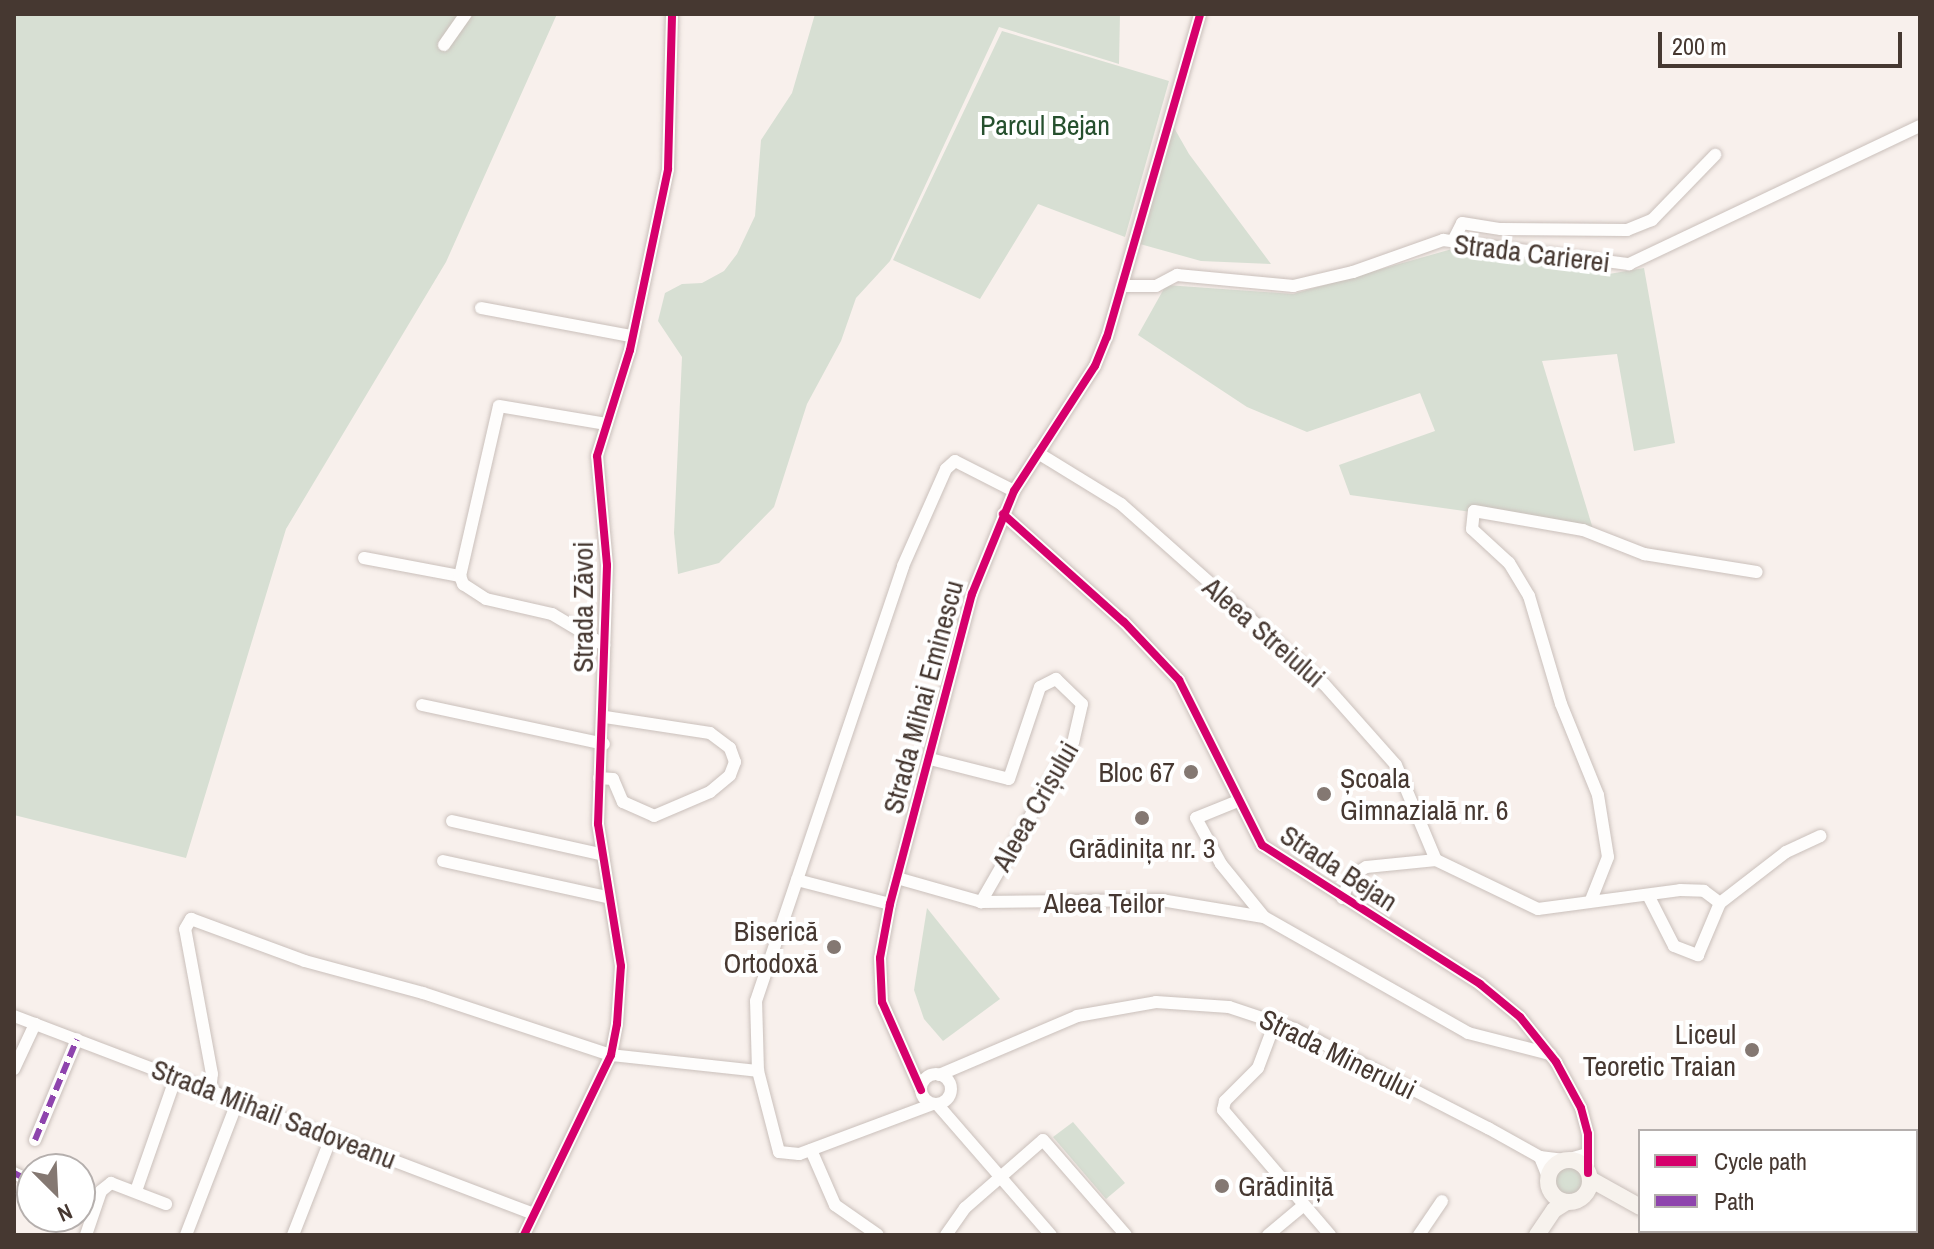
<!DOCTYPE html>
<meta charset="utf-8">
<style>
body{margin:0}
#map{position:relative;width:1934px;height:1249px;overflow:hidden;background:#f8f0ec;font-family:"Archivo Narrow",sans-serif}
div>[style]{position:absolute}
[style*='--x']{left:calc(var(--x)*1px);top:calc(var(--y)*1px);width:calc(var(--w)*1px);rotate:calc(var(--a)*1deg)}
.green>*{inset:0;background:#d7dfd3}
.round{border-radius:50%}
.roads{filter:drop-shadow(0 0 2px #cac0bb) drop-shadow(0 0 2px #cac0bb)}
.minor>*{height:12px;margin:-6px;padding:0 6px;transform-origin:6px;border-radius:6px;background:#fefdfc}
.minor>.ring{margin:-6px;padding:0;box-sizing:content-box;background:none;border:12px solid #fefdfc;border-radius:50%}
.major>*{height:16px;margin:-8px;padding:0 8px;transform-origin:8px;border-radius:8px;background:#f7f2ed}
.major>.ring{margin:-8px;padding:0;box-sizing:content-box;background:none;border:16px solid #f7f2ed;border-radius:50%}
.quiet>*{height:6px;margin-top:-3px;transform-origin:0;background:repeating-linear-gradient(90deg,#8e44ad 0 12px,transparent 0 18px)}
.cycleway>*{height:8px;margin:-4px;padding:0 4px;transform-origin:4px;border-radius:4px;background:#d6006c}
.dots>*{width:22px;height:22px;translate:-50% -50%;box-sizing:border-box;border:4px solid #fff;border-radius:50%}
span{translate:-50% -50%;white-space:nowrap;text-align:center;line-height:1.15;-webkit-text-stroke:8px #fff;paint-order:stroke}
.park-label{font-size:28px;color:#26502e}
.street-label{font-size:28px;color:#463831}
.poi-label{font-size:28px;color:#463831}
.right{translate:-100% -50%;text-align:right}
.left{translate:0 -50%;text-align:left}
.frame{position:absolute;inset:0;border:16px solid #463831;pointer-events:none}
.legend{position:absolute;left:1638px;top:1129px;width:280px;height:104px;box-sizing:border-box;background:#fff;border:2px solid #b5afad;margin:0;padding:10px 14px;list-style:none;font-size:24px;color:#463831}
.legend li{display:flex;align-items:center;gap:16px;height:40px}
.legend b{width:40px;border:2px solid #b5afad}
.north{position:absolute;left:16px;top:1153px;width:80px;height:80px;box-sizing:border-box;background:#fff;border:2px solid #b5afad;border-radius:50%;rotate:156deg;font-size:22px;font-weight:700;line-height:32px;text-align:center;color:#463831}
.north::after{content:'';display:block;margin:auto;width:28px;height:36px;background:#847872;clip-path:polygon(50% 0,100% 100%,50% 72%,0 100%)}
.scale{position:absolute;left:1658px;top:32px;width:244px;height:36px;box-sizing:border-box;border:4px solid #463831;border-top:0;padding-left:10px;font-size:24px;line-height:28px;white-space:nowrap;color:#463831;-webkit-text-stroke:6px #fff;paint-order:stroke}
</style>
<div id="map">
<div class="green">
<i style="clip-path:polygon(14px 14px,557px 14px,446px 262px,286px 529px,186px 858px,14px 815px)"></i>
<i style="clip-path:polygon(815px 14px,1120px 14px,1119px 64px,999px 27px,890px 261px,856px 298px,841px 341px,807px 404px,774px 507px,719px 563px,678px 574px,674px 533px,682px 357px,658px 321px,665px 293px,682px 284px,702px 283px,724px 271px,737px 254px,755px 216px,761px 140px,792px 93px)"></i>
<i style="clip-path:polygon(1002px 31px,1169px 81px,1125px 237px,1038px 204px,980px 299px,893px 260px)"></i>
<i style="clip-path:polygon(1173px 126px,1189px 154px,1271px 264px,1201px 261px,1140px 244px)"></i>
<i style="clip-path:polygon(1452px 249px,1600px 269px,1603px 275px,1644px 268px,1675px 443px,1634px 451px,1617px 354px,1542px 361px,1593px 529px,1350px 495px,1339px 465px,1435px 431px,1420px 393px,1307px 432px,1247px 407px,1138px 335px,1166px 285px,1293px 294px)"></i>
<i style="clip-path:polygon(927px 908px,1000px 999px,943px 1041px,924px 1019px,914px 990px)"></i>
<i style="clip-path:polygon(1073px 1122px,1125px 1183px,1106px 1199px,1053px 1137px)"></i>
<i class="round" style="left:1554px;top:1167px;width:30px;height:30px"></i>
</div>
<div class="roads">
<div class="minor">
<i style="--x:444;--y:45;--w:38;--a:-55"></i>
<i style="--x:1453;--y:241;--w:20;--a:-63"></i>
<i style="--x:1462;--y:223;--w:39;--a:9"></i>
<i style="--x:1501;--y:229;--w:126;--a:0.5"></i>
<i style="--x:1627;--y:230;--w:27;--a:-22"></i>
<i style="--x:1652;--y:220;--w:91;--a:-45.9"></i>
<i style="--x:1122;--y:286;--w:34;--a:0"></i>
<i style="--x:1156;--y:286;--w:24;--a:-28"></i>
<i style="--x:1177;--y:275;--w:117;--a:5.4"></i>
<i style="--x:1293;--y:286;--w:62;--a:-13.1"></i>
<i style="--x:1353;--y:272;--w:96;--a:-19.6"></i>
<i style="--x:1443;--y:240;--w:188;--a:7.4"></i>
<i style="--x:1629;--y:264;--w:322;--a:-25.4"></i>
<i style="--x:481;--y:308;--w:153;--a:10.6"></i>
<i style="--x:1038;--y:453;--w:97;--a:31.6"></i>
<i style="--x:1121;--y:504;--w:271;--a:41.6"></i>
<i style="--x:1324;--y:684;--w:108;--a:48.4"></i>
<i style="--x:1396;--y:765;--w:103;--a:67.2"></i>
<i style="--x:1436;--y:860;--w:70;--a:174.3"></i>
<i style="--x:1366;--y:867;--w:17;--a:147"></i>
<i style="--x:1352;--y:876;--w:24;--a:114"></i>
<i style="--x:1003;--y:514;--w:162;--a:41.8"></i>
<i style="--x:1124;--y:622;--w:80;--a:46.5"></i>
<i style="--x:1179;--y:680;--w:185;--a:63.3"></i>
<i style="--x:1262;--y:845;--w:259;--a:32.5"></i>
<i style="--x:1480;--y:984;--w:52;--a:39.5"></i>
<i style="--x:1520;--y:1017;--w:58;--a:51.3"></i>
<i style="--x:1556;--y:1062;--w:52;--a:61.5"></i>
<i style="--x:1581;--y:1108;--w:27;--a:75"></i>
<i style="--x:1588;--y:1134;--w:39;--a:90"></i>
<i style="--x:364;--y:558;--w:98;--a:10.6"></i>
<i style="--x:460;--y:576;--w:9;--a:69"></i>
<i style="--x:463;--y:584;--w:27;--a:33"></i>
<i style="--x:486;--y:599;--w:68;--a:12.8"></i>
<i style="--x:552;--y:614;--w:61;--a:30.8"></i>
<i style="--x:460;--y:576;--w:174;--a:-77.1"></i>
<i style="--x:499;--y:406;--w:109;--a:9.5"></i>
<i style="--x:422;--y:705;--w:186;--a:12.1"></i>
<i style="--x:930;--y:759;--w:81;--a:14.2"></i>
<i style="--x:1009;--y:779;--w:97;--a:-71.4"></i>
<i style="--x:1040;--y:687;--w:18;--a:-27"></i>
<i style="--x:1056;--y:679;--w:36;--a:44"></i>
<i style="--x:1082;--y:704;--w:39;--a:103"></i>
<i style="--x:1073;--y:742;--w:185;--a:119.9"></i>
<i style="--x:599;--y:778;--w:14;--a:4"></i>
<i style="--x:613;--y:779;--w:25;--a:67"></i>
<i style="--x:623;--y:802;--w:34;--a:24"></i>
<i style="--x:654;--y:816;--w:61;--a:-23.2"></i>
<i style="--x:710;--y:792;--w:26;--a:-40"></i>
<i style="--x:730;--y:775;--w:14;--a:-69"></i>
<i style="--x:735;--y:762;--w:15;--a:-110"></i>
<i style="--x:730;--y:748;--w:25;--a:-143"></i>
<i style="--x:710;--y:733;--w:106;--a:-171.3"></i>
<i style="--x:1238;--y:801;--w:45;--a:158"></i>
<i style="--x:1196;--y:818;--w:52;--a:61.5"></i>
<i style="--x:1221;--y:864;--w:68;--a:50.9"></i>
<i style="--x:1264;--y:917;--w:235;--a:29.6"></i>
<i style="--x:1468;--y:1033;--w:85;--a:14.4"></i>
<i style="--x:452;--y:821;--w:152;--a:12.6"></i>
<i style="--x:1436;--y:860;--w:113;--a:25.7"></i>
<i style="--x:1538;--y:909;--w:143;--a:-7.6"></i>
<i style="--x:1680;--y:890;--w:24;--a:2"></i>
<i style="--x:1704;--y:891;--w:20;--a:37"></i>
<i style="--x:1720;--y:903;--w:83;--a:-37.7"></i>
<i style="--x:1786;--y:852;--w:38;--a:-25"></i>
<i style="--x:443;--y:861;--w:168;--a:12.4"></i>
<i style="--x:897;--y:878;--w:87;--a:15.9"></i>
<i style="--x:981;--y:902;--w:180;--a:-0.6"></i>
<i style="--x:1161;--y:900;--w:104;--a:9.4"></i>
<i style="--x:797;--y:880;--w:96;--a:14.5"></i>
<i style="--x:1648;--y:895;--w:57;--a:63"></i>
<i style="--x:1674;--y:946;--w:26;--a:21"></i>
<i style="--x:1698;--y:955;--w:56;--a:-67.1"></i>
<i style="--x:1591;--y:900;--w:46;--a:-68.4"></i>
<i style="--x:1608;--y:857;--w:63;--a:-99.2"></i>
<i style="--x:1598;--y:795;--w:98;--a:-112.1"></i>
<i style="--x:1561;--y:704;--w:113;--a:-106.5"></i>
<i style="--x:1529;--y:596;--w:39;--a:-121"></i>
<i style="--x:1509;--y:563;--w:50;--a:-137.4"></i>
<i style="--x:1472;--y:529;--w:18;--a:-84"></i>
<i style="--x:1474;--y:511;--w:111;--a:9.9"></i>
<i style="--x:1583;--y:530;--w:66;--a:21.5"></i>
<i style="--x:1644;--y:554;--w:114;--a:9.1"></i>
<i style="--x:14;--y:1016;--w:556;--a:20.85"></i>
<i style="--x:1276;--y:1020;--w:51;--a:110.6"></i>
<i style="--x:1258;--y:1068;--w:47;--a:135"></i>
<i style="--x:1225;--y:1101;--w:9;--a:103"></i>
<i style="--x:1223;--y:1110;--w:165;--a:49.4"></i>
<i style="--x:14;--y:1069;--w:50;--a:-65"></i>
<i class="ring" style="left:921px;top:1074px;width:18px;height:18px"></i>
<i style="--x:939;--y:1075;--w:150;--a:-23.1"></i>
<i style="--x:1077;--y:1016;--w:80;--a:-10"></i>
<i style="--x:1156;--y:1002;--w:73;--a:3.9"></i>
<i style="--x:1229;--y:1007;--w:70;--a:18.4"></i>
<i style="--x:1295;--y:1029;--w:217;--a:27.2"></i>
<i style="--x:1488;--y:1128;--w:60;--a:29.1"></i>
<i style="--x:1540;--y:1157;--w:22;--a:68"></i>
<i style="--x:921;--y:1090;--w:96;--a:-113.9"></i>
<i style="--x:882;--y:1002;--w:44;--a:-92.6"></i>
<i style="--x:880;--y:958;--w:55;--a:-79.5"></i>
<i style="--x:890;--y:904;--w:321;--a:-75.2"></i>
<i style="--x:972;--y:594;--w:111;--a:-67.8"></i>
<i style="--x:1014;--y:491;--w:149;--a:-57.1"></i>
<i style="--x:1095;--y:366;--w:31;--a:-68"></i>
<i style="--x:1107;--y:337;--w:336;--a:-73.9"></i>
<i style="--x:210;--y:1092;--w:18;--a:-84"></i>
<i style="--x:212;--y:1074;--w:147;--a:-100.5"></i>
<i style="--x:185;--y:929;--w:12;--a:-59"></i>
<i style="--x:191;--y:919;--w:121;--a:20.2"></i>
<i style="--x:305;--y:961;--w:122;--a:15.2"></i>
<i style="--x:423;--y:993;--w:198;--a:18.3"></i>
<i style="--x:611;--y:1055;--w:148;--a:6.2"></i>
<i style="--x:933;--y:1104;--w:143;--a:159.5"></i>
<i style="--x:799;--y:1154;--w:20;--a:-174"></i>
<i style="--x:779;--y:1152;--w:84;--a:-104.5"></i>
<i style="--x:758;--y:1071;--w:70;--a:-91.6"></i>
<i style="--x:756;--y:1001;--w:459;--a:-71.3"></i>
<i style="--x:903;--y:566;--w:106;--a:-66.1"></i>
<i style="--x:946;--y:469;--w:12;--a:-42"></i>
<i style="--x:955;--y:461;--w:66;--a:27"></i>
<i style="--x:937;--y:1104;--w:174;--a:49"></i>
<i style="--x:35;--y:1140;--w:109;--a:-67.4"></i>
<i style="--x:811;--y:1150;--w:60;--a:66.4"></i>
<i style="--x:835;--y:1205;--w:52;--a:34.9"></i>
<i style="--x:1540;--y:1157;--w:26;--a:7"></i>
<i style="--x:1566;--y:1160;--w:22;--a:-16"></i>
<i style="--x:14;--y:1173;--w:7;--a:27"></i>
<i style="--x:136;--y:1191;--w:121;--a:-70.7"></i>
<i style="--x:86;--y:1235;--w:46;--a:-71.2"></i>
<i style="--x:101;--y:1191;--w:13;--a:-39"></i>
<i style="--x:111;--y:1183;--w:59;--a:20.9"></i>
<i style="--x:186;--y:1235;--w:142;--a:-68.9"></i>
<i style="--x:293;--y:1235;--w:104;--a:-68.6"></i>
<i style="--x:524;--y:1235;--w:200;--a:-64.2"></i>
<i style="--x:611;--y:1055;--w:32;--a:-79"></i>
<i style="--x:617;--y:1024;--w:58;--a:-86.1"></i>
<i style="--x:621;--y:966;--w:144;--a:-99.2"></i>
<i style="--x:598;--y:824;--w:259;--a:-88"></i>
<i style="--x:607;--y:565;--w:109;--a:-95.2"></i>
<i style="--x:597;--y:456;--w:111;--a:-72.7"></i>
<i style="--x:630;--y:350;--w:185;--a:-78.1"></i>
<i style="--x:668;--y:169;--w:155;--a:-88.5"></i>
<i style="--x:946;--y:1235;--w:33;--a:-55"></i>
<i style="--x:965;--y:1208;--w:103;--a:-41.1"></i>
<i style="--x:1043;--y:1140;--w:126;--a:48.9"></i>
<i style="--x:1268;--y:1235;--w:47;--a:-39.8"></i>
<i style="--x:1419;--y:1235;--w:41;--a:-55.9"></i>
</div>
<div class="major">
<i class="ring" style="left:1548px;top:1160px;width:26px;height:26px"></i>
<i style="--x:1590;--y:1179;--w:57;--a:29.2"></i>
<i style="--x:1687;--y:1231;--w:9;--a:27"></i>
<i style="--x:1537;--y:1235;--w:30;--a:-56"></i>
<i style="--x:1554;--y:1210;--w:15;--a:-32"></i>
</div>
</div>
<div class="quiet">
<i style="--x:35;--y:1140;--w:109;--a:-67.4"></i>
<i style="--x:14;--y:1173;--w:7;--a:27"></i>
</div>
<div class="cycleway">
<i style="--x:1003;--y:514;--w:162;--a:41.8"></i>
<i style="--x:1124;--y:622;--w:80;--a:46.5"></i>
<i style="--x:1179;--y:680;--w:185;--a:63.3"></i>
<i style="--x:1262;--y:845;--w:259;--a:32.5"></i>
<i style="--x:1480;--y:984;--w:52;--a:39.5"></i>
<i style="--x:1520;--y:1017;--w:58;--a:51.3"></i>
<i style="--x:1556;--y:1062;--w:52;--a:61.5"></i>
<i style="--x:1581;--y:1108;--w:27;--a:75"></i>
<i style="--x:1588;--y:1134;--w:39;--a:90"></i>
<i style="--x:921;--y:1090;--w:96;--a:-113.9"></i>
<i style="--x:882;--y:1002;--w:44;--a:-92.6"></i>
<i style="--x:880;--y:958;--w:55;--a:-79.5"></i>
<i style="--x:890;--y:904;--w:321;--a:-75.2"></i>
<i style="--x:972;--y:594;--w:111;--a:-67.8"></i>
<i style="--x:1014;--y:491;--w:149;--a:-57.1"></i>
<i style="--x:1095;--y:366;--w:31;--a:-68"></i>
<i style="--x:1107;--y:337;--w:336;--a:-73.9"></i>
<i style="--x:524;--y:1235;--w:200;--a:-64.2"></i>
<i style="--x:611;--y:1055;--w:32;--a:-79"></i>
<i style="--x:617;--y:1024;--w:58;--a:-86.1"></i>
<i style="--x:621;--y:966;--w:144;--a:-99.2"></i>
<i style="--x:598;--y:824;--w:259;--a:-88"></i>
<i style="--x:607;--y:565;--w:109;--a:-95.2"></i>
<i style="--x:597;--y:456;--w:111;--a:-72.7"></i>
<i style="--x:630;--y:350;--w:185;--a:-78.1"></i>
<i style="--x:668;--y:169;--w:155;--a:-88.5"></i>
</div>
<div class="dots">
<i style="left:1191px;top:772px;background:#847872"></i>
<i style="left:1324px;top:794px;background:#847872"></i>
<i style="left:1142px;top:818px;background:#847872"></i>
<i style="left:834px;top:947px;background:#847872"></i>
<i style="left:1752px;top:1050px;background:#847872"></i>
<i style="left:1222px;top:1186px;background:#847872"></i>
</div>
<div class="park-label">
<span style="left:1045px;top:125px">Parcul Bejan</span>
</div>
<div class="street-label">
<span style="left:1532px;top:253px;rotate:7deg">Strada Carierei</span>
<span style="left:583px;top:607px;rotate:-90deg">Strada Zăvoi</span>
<span style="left:1264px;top:632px;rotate:41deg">Aleea Streiului</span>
<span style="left:923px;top:697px;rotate:-75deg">Strada Mihai Eminescu</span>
<span style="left:1035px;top:806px;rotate:-60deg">Aleea Crișului</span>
<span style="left:1339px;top:868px;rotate:33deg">Strada Bejan</span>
<span style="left:1104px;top:903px">Aleea Teilor</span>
<span style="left:1338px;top:1054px;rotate:26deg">Strada Minerului</span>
<span style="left:274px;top:1114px;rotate:21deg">Strada Mihail Sadoveanu</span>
</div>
<div class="poi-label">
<span class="right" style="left:1175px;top:772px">Bloc 67</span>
<span class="left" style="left:1340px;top:794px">Școala<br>Gimnazială nr. 6</span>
<span style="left:1142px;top:848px">Grădinița nr. 3</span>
<span class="right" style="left:818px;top:947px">Biserică<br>Ortodoxă</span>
<span class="right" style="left:1736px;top:1050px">Liceul<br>Teoretic Traian</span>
<span class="left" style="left:1238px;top:1186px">Grădiniță</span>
</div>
<div class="frame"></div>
<ul class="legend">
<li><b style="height:10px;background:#d6006c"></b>Cycle path</li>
<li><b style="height:10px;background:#8e44ad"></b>Path</li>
</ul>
<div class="north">N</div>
<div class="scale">200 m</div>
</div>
